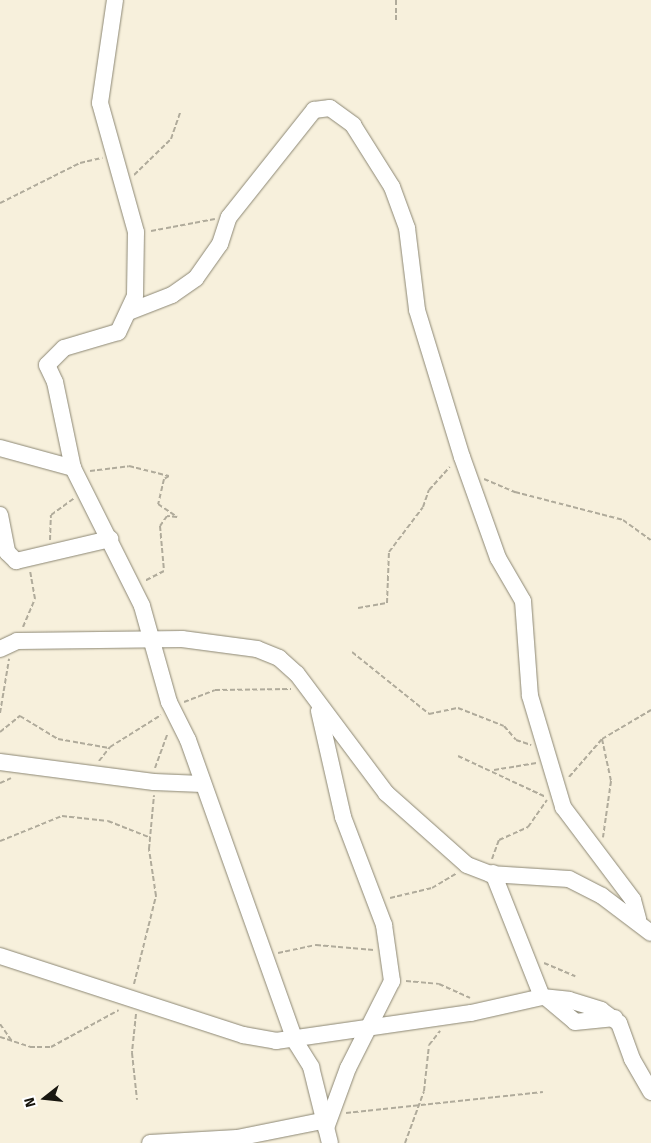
<!DOCTYPE html>
<style>
body{margin:0}
#map{position:relative;width:651px;height:1143px;overflow:hidden;background:#f7f0dc;font-family:"Fira Sans",sans-serif}
div>[style]{position:absolute}
[style*='--x']{left:calc(var(--x)*1px);top:calc(var(--y)*1px);width:calc(var(--w)*1px);rotate:calc(var(--a)*1deg)}
.path>*{height:2px;margin-top:-1px;transform-origin:0;background:repeating-linear-gradient(90deg,#b0ab9b 0 5px,transparent 0 7.5px)}
.roads{filter:drop-shadow(0 0 1px #8c8774) drop-shadow(0 0 1px #8c8774)}
.minor>*{height:16px;margin:-8px;padding:0 8px;transform-origin:8px;border-radius:8px;background:#fff}
span{translate:-50% -50%;white-space:nowrap;text-align:center;line-height:1.15;-webkit-text-stroke:5px #fff;paint-order:stroke}
.north{position:absolute;left:20px;top:1073px;width:50px;height:50px;-webkit-text-stroke:4px #fff;paint-order:stroke;rotate:254deg;font-size:14px;font-weight:700;line-height:20px;text-align:center;color:#18160f}
.north::after{content:'';display:block;margin:auto;width:18px;height:22px;background:#18160f;clip-path:polygon(50% 0,100% 100%,50% 72%,0 100%)}
</style>
<div id="map">
<div class="path">
<i style="--x:396;--y:20;--w:20;--a:-90"></i>
<i style="--x:134;--y:175;--w:52;--a:-44.2"></i>
<i style="--x:171;--y:139;--w:28;--a:-71"></i>
<i style="--x:0;--y:203;--w:89;--a:-26.6"></i>
<i style="--x:80;--y:163;--w:23;--a:-13"></i>
<i style="--x:151;--y:231;--w:65;--a:-10.6"></i>
<i style="--x:90;--y:471;--w:39;--a:-7"></i>
<i style="--x:129;--y:466;--w:41;--a:14"></i>
<i style="--x:169;--y:476;--w:6;--a:149"></i>
<i style="--x:164;--y:479;--w:26;--a:103"></i>
<i style="--x:158;--y:504;--w:23;--a:34"></i>
<i style="--x:177;--y:517;--w:10;--a:-174"></i>
<i style="--x:167;--y:516;--w:12;--a:125"></i>
<i style="--x:160;--y:526;--w:45;--a:84.9"></i>
<i style="--x:164;--y:571;--w:22;--a:153"></i>
<i style="--x:484;--y:479;--w:34;--a:23"></i>
<i style="--x:515;--y:492;--w:112;--a:14.5"></i>
<i style="--x:623;--y:520;--w:34;--a:36"></i>
<i style="--x:50;--y:540;--w:25;--a:-88"></i>
<i style="--x:51;--y:515;--w:29;--a:-36"></i>
<i style="--x:358;--y:608;--w:29;--a:-10"></i>
<i style="--x:387;--y:603;--w:51;--a:-87.8"></i>
<i style="--x:389;--y:552;--w:56;--a:-52.9"></i>
<i style="--x:423;--y:507;--w:18;--a:-71"></i>
<i style="--x:429;--y:490;--w:31;--a:-48"></i>
<i style="--x:23;--y:627;--w:30;--a:-67"></i>
<i style="--x:35;--y:599;--w:28;--a:-100"></i>
<i style="--x:352;--y:652;--w:99;--a:38.8"></i>
<i style="--x:429;--y:714;--w:30;--a:-12"></i>
<i style="--x:458;--y:708;--w:49;--a:21.4"></i>
<i style="--x:504;--y:726;--w:18;--a:49"></i>
<i style="--x:516;--y:740;--w:16;--a:18"></i>
<i style="--x:184;--y:702;--w:33;--a:-21"></i>
<i style="--x:215;--y:690;--w:76;--a:-0.8"></i>
<i style="--x:0;--y:713;--w:55;--a:-80.5"></i>
<i style="--x:0;--y:732;--w:26;--a:-39"></i>
<i style="--x:20;--y:716;--w:44;--a:31.2"></i>
<i style="--x:58;--y:739;--w:52;--a:10"></i>
<i style="--x:602;--y:739;--w:43;--a:77.9"></i>
<i style="--x:611;--y:781;--w:57;--a:98.1"></i>
<i style="--x:458;--y:756;--w:97;--a:25"></i>
<i style="--x:99;--y:761;--w:18;--a:-52"></i>
<i style="--x:110;--y:747;--w:60;--a:-32.1"></i>
<i style="--x:155;--y:768;--w:37;--a:-70"></i>
<i style="--x:494;--y:770;--w:43;--a:-9.5"></i>
<i style="--x:569;--y:777;--w:50;--a:-49"></i>
<i style="--x:602;--y:739;--w:57;--a:-30.6"></i>
<i style="--x:0;--y:783;--w:12;--a:-24"></i>
<i style="--x:0;--y:841;--w:67;--a:-22"></i>
<i style="--x:62;--y:816;--w:46;--a:6.2"></i>
<i style="--x:108;--y:821;--w:46;--a:21.6"></i>
<i style="--x:492;--y:859;--w:20;--a:-70"></i>
<i style="--x:499;--y:840;--w:32;--a:-24"></i>
<i style="--x:528;--y:827;--w:33;--a:-55"></i>
<i style="--x:390;--y:898;--w:43;--a:-13.4"></i>
<i style="--x:432;--y:888;--w:29;--a:-31"></i>
<i style="--x:278;--y:953;--w:39;--a:-12"></i>
<i style="--x:316;--y:945;--w:58;--a:4.9"></i>
<i style="--x:544;--y:963;--w:34;--a:23"></i>
<i style="--x:406;--y:981;--w:33;--a:5"></i>
<i style="--x:439;--y:984;--w:34;--a:24"></i>
<i style="--x:134;--y:984;--w:91;--a:-76"></i>
<i style="--x:156;--y:896;--w:48;--a:-98.5"></i>
<i style="--x:149;--y:849;--w:54;--a:-84.7"></i>
<i style="--x:136;--y:1014;--w:39;--a:96"></i>
<i style="--x:132;--y:1053;--w:47;--a:83.9"></i>
<i style="--x:0;--y:1024;--w:21;--a:55"></i>
<i style="--x:0;--y:1037;--w:32;--a:18"></i>
<i style="--x:30;--y:1047;--w:21;--a:0"></i>
<i style="--x:51;--y:1047;--w:77;--a:-28.6"></i>
<i style="--x:346;--y:1113;--w:198;--a:-6.1"></i>
<i style="--x:405;--y:1143;--w:55;--a:-69.9"></i>
<i style="--x:424;--y:1091;--w:46;--a:-83.8"></i>
<i style="--x:429;--y:1045;--w:18;--a:-52"></i>
</div>
<div class="roads">
<div class="minor">
<i style="--x:115;--y:0;--w:104;--a:98.3"></i>
<i style="--x:100;--y:103;--w:134;--a:74.4"></i>
<i style="--x:136;--y:232;--w:64;--a:90.9"></i>
<i style="--x:135;--y:296;--w:40;--a:115"></i>
<i style="--x:118;--y:332;--w:56;--a:163.5"></i>
<i style="--x:64;--y:348;--w:24;--a:135"></i>
<i style="--x:47;--y:365;--w:19;--a:65"></i>
<i style="--x:55;--y:382;--w:88;--a:78.2"></i>
<i style="--x:73;--y:468;--w:154;--a:63.4"></i>
<i style="--x:142;--y:606;--w:100;--a:74.3"></i>
<i style="--x:169;--y:702;--w:42;--a:63.4"></i>
<i style="--x:188;--y:740;--w:319;--a:70.4"></i>
<i style="--x:295;--y:1041;--w:31;--a:58"></i>
<i style="--x:311;--y:1067;--w:78;--a:76"></i>
<i style="--x:131;--y:311;--w:44;--a:-21.3"></i>
<i style="--x:172;--y:295;--w:29;--a:-35"></i>
<i style="--x:196;--y:278;--w:42;--a:-54.8"></i>
<i style="--x:220;--y:244;--w:28;--a:-72"></i>
<i style="--x:229;--y:217;--w:137;--a:-51.5"></i>
<i style="--x:314;--y:110;--w:16;--a:-7"></i>
<i style="--x:330;--y:108;--w:29;--a:36"></i>
<i style="--x:353;--y:125;--w:73;--a:57.8"></i>
<i style="--x:392;--y:187;--w:44;--a:69.9"></i>
<i style="--x:407;--y:228;--w:83;--a:83"></i>
<i style="--x:417;--y:310;--w:154;--a:73"></i>
<i style="--x:462;--y:457;--w:107;--a:70.4"></i>
<i style="--x:498;--y:558;--w:50;--a:59.8"></i>
<i style="--x:523;--y:601;--w:95;--a:85.8"></i>
<i style="--x:530;--y:696;--w:116;--a:73.4"></i>
<i style="--x:563;--y:807;--w:116;--a:53"></i>
<i style="--x:633;--y:900;--w:20;--a:75"></i>
<i style="--x:0;--y:448;--w:76;--a:15.3"></i>
<i style="--x:0;--y:515;--w:38;--a:79"></i>
<i style="--x:7;--y:552;--w:13;--a:45"></i>
<i style="--x:16;--y:561;--w:97;--a:-13.2"></i>
<i style="--x:0;--y:649;--w:19;--a:-25"></i>
<i style="--x:17;--y:641;--w:165;--a:-0.7"></i>
<i style="--x:182;--y:639;--w:76;--a:7.6"></i>
<i style="--x:257;--y:649;--w:24;--a:22"></i>
<i style="--x:279;--y:658;--w:24;--a:42"></i>
<i style="--x:297;--y:674;--w:149;--a:53.2"></i>
<i style="--x:386;--y:793;--w:108;--a:41.6"></i>
<i style="--x:467;--y:865;--w:25;--a:21"></i>
<i style="--x:490;--y:874;--w:79;--a:3.6"></i>
<i style="--x:569;--y:879;--w:37;--a:27"></i>
<i style="--x:602;--y:896;--w:61;--a:37.1"></i>
<i style="--x:319;--y:711;--w:109;--a:77.2"></i>
<i style="--x:343;--y:817;--w:116;--a:69.2"></i>
<i style="--x:384;--y:925;--w:57;--a:81.9"></i>
<i style="--x:392;--y:981;--w:97;--a:116.8"></i>
<i style="--x:348;--y:1068;--w:64;--a:110.1"></i>
<i style="--x:0;--y:762;--w:155;--a:7.4"></i>
<i style="--x:154;--y:782;--w:48;--a:2.4"></i>
<i style="--x:493;--y:873;--w:133;--a:68.4"></i>
<i style="--x:0;--y:956;--w:256;--a:18"></i>
<i style="--x:243;--y:1035;--w:34;--a:10"></i>
<i style="--x:276;--y:1041;--w:197;--a:-8.2"></i>
<i style="--x:471;--y:1013;--w:73;--a:-12.7"></i>
<i style="--x:542;--y:997;--w:27;--a:6"></i>
<i style="--x:569;--y:1000;--w:34;--a:17"></i>
<i style="--x:601;--y:1010;--w:22;--a:36"></i>
<i style="--x:619;--y:1023;--w:38;--a:70"></i>
<i style="--x:632;--y:1059;--w:38;--a:60"></i>
<i style="--x:548;--y:999;--w:35;--a:40"></i>
<i style="--x:575;--y:1022;--w:40;--a:-5.7"></i>
<i style="--x:150;--y:1143;--w:87;--a:-3.3"></i>
<i style="--x:237;--y:1138;--w:87;--a:-11.3"></i>
</div>
</div>
<div class="north">N</div>
</div>
